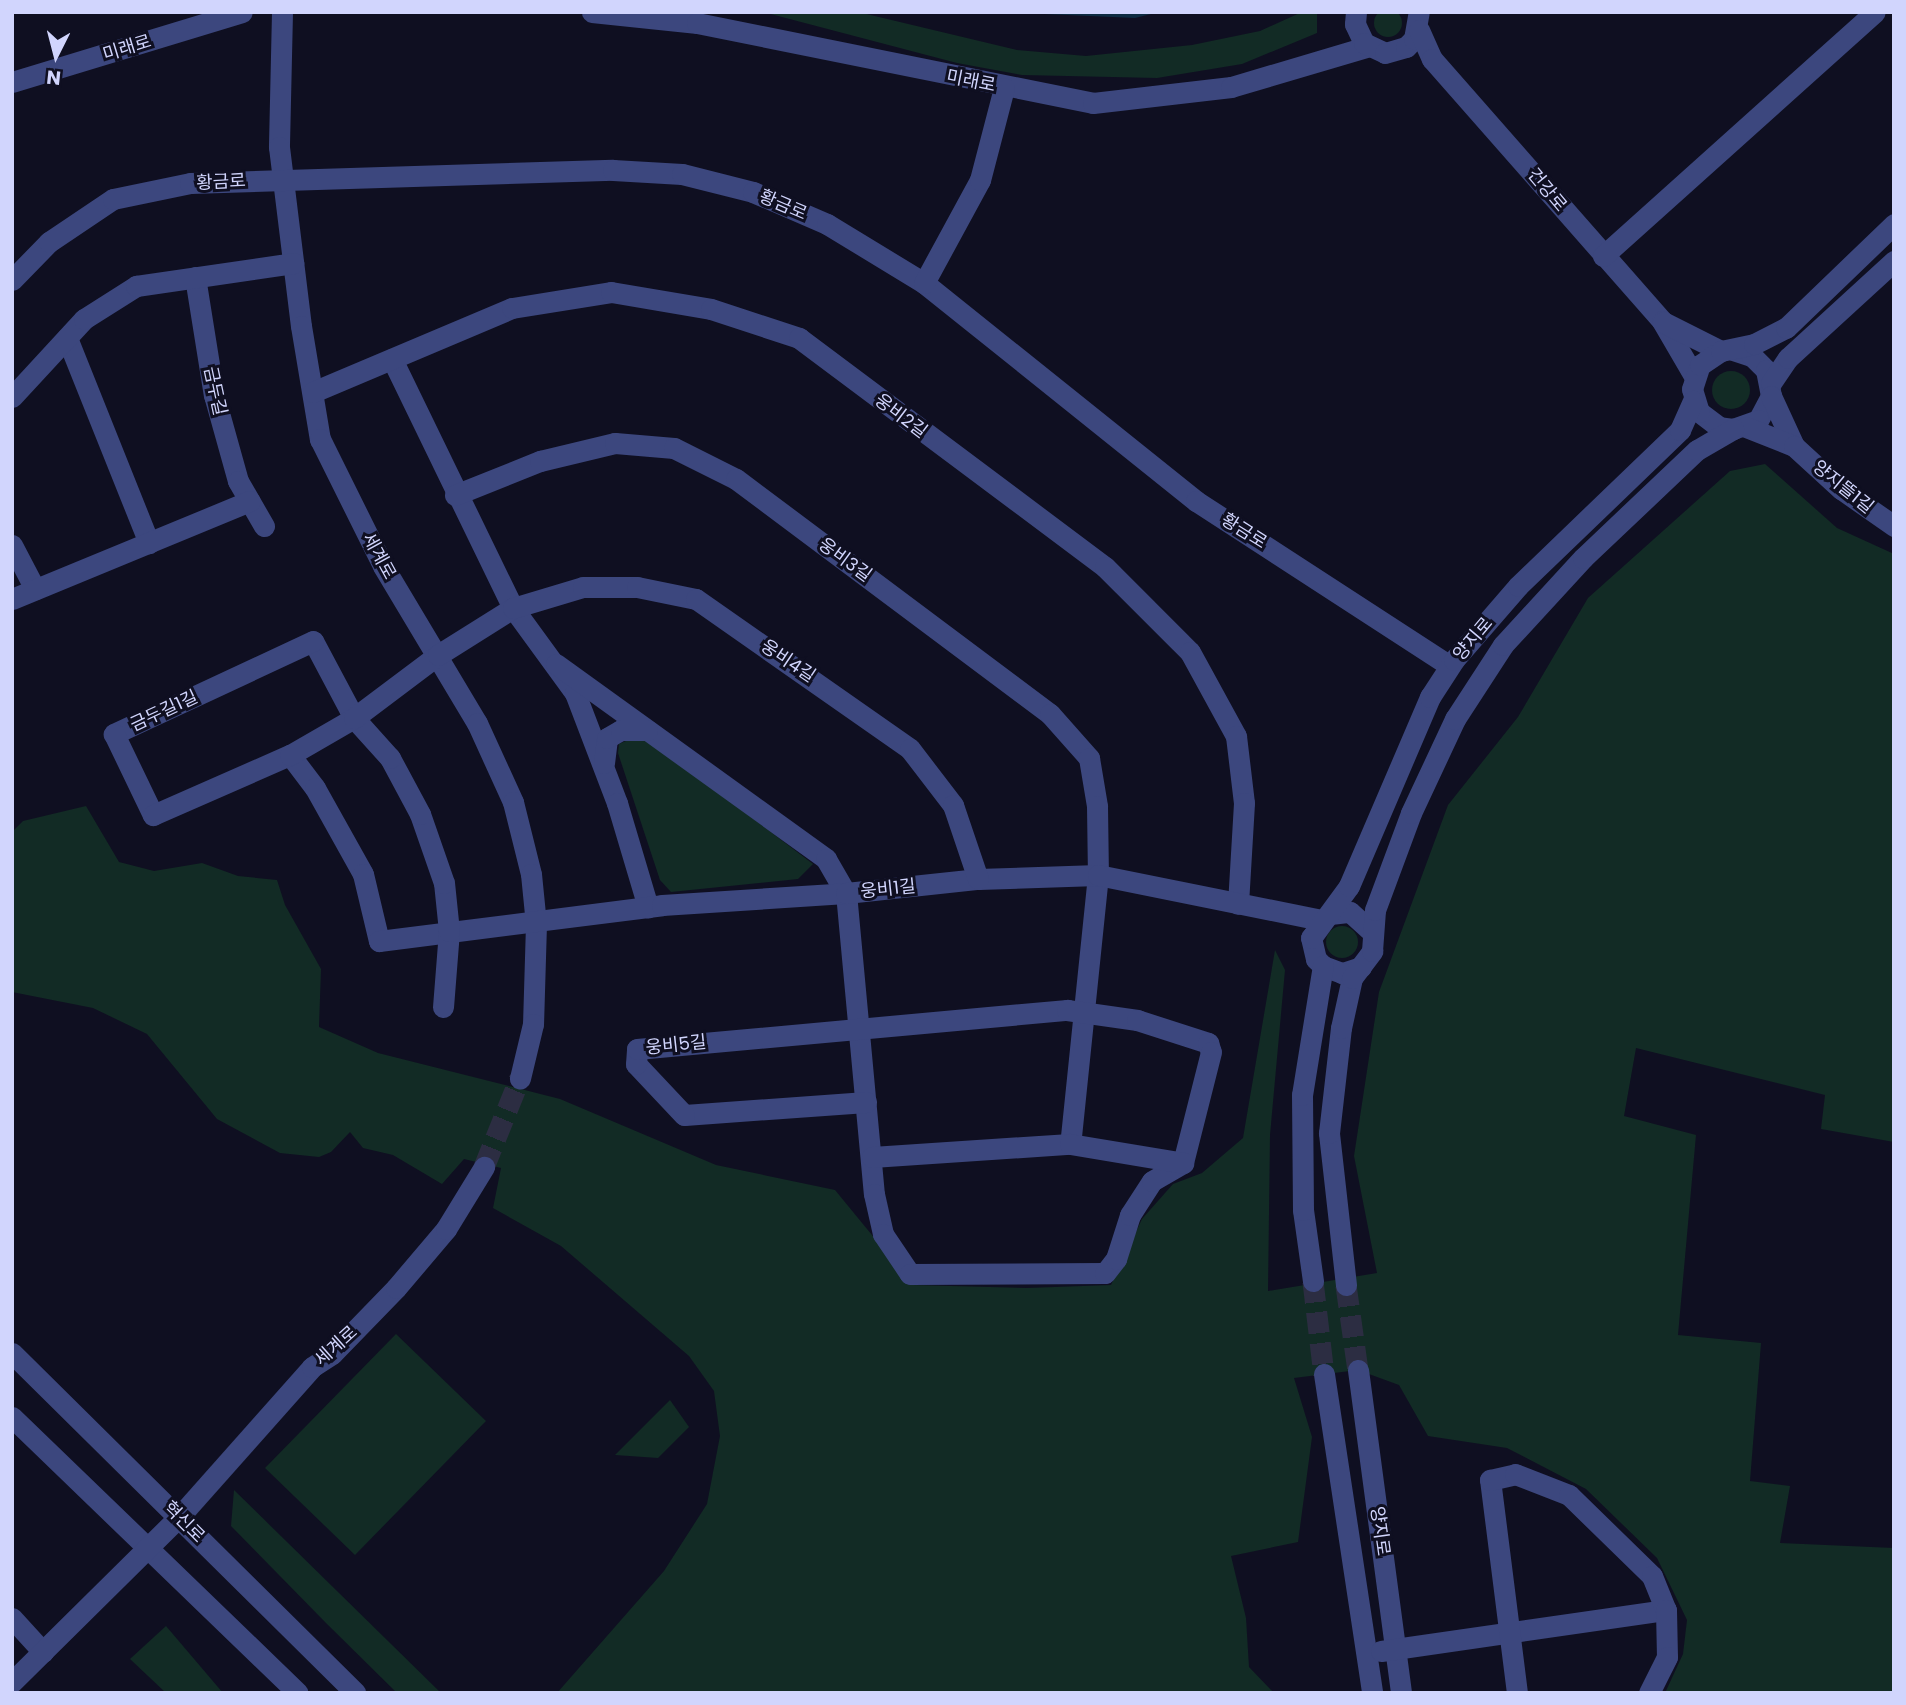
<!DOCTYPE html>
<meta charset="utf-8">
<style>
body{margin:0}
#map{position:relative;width:1906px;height:1705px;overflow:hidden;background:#0f0f21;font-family:Poppins,"Noto Sans KR",sans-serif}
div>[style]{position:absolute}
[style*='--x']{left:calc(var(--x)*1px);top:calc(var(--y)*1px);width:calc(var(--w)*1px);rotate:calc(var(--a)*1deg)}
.green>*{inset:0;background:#122b25}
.round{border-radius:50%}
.water>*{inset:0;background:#0e2b41}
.minor-tunnel>*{height:21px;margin-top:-10.5px;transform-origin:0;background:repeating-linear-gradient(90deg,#2c2d42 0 21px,transparent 0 31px)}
.minor>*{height:21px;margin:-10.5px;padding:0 10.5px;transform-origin:10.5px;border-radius:10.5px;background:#3c477e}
span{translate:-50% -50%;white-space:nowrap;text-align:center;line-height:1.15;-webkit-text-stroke:6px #0f0f21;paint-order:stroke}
.street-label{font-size:18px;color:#d1d5fd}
.frame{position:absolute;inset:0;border:14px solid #d1d5fd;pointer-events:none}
.north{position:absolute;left:21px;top:21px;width:70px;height:70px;-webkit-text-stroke:5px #0f0f21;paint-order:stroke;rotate:186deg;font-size:19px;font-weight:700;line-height:28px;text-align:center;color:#d1d5fd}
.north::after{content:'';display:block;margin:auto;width:24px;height:32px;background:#d1d5fd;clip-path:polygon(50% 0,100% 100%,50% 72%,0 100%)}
</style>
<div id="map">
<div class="green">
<i class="round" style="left:1374px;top:9px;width:28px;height:28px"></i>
<i style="clip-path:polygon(763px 12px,858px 12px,1017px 50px,1086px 56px,1192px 45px,1260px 31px,1302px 12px,1317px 12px,1317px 33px,1242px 64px,1157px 78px,1022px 75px,957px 63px)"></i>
<i class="round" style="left:1712px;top:371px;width:38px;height:38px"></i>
<i style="clip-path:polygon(1765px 464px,1837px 528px,1894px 554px,1894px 1142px,1821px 1129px,1825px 1095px,1636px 1048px,1624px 1116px,1696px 1135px,1678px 1335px,1761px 1343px,1750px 1481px,1790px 1486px,1780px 1543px,1894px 1548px,1894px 1693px,1665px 1693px,1683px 1654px,1687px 1620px,1657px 1558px,1586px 1489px,1507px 1448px,1428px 1436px,1399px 1385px,1358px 1370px,1294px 1378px,1312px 1437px,1298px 1542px,1231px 1556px,1246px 1618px,1249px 1667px,1274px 1693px,557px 1693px,664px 1571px,707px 1504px,720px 1436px,714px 1391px,689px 1356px,561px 1246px,493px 1208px,501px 1168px,464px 1159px,442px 1184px,393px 1155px,363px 1148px,350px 1132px,331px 1152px,319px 1157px,280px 1153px,217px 1119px,147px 1034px,93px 1008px,12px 992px,12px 832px,23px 821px,86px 806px,119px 862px,154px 871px,202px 863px,238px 876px,277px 880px,285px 905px,321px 969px,319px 1027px,378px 1053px,560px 1099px,716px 1165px,835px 1190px,913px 1285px,1027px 1288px,1111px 1285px,1142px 1219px,1173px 1184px,1202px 1173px,1243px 1138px,1275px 950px,1285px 970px,1270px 1135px,1268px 1291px,1377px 1273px,1354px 1156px,1379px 992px,1448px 805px,1518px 717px,1588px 598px,1730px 471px)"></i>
<i style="clip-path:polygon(635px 737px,652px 742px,813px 864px,798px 879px,671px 892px,660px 880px,618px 753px,619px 744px)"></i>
<i class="round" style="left:1326px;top:926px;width:32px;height:32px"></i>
<i style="clip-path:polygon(396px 1334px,486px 1421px,355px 1555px,265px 1468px)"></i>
<i style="clip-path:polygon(670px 1400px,689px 1427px,658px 1458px,615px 1455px)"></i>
<i style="clip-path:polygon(234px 1490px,441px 1693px,397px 1693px,326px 1623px,231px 1526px)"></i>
<i style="clip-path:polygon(166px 1626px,223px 1693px,166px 1693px,130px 1659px)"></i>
</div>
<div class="water">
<i style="clip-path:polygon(996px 12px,1159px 12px,1135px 18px)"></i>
</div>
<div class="minor-tunnel">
<i style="--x:484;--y:1167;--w:96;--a:-68"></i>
<i style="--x:1313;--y:1281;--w:94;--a:83.3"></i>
<i style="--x:1346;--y:1285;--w:86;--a:82"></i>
</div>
<div class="minor">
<i style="--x:282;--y:12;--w:135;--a:91.3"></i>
<i style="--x:279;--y:147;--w:180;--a:83"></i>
<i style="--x:301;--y:326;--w:115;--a:80.5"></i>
<i style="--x:320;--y:439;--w:142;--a:63.6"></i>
<i style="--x:383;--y:566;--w:183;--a:59.1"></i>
<i style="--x:477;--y:723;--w:87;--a:65.5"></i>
<i style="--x:513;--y:802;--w:74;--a:76"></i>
<i style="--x:531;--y:874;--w:50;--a:84.3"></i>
<i style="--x:536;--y:924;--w:100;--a:91.7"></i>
<i style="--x:533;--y:1024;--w:56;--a:103.5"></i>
<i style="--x:592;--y:12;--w:106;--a:6"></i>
<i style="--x:697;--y:23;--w:404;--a:11.4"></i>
<i style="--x:1093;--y:103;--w:139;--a:-6.6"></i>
<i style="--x:1231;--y:87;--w:144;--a:-16.5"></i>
<i style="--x:1356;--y:12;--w:12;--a:95"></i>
<i style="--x:1355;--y:24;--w:21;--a:65"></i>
<i style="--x:1364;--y:43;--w:23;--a:25"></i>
<i style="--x:1385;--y:53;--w:22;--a:-16"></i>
<i style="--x:1406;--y:47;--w:11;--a:-45"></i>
<i style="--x:1414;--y:39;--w:27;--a:-80"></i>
<i style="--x:1419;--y:30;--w:32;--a:66"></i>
<i style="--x:1432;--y:59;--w:349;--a:48.7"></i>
<i style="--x:1662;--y:321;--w:64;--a:59.8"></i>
<i style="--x:12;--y:82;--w:240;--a:-16.9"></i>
<i style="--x:1603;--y:256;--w:365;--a:-41.9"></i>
<i style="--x:195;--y:277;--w:120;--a:80.9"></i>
<i style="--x:214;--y:395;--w:89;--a:74.4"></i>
<i style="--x:238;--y:481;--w:52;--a:60"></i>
<i style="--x:12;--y:280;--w:53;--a:-45.8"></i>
<i style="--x:49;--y:242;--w:77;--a:-33.9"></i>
<i style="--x:113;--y:199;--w:79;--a:-11.7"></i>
<i style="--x:190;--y:183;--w:423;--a:-1.8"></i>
<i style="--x:613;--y:170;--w:69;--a:3.3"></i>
<i style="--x:682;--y:174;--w:73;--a:14.2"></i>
<i style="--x:753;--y:192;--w:81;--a:23.4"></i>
<i style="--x:827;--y:224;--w:114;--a:31.3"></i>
<i style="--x:924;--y:283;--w:349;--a:38.7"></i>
<i style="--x:1196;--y:501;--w:296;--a:33"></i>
<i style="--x:924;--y:283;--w:117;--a:-61.5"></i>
<i style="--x:980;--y:180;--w:95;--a:-75.4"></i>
<i style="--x:1663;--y:322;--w:65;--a:26.6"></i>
<i style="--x:67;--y:338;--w:221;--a:68.2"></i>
<i style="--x:1733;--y:350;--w:20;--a:18"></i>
<i style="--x:1752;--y:356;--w:20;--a:45"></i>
<i style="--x:1766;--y:370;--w:26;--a:79"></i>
<i style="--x:1771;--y:396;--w:27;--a:118"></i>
<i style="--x:1758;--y:420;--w:27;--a:160"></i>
<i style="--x:1733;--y:429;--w:14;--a:-172"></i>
<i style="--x:1719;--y:427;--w:25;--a:-143"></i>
<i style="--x:1699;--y:412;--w:24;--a:-107"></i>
<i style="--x:1692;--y:389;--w:25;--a:-72"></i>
<i style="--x:1700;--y:365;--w:25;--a:-34"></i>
<i style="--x:1721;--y:351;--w:34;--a:-12"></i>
<i style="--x:1754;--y:344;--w:36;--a:-27"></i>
<i style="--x:1786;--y:328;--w:150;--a:-43.9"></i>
<i style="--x:392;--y:359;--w:277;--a:64.1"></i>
<i style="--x:513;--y:608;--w:105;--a:53.9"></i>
<i style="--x:575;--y:693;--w:118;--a:69.1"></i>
<i style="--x:617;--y:803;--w:109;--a:73.4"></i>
<i style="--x:1771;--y:383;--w:30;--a:-56"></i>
<i style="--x:1788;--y:358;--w:144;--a:-42.5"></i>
<i style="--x:313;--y:392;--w:216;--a:-22.9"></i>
<i style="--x:512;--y:308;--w:100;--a:-9.2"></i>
<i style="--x:611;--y:292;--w:101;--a:9.6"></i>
<i style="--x:711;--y:309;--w:93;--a:18.2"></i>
<i style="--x:799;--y:338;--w:382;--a:36.8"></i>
<i style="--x:1105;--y:567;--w:120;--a:45"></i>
<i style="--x:1190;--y:652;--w:96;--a:61.3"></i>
<i style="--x:1236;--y:736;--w:67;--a:83.2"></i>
<i style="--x:1244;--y:803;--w:101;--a:93.4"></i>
<i style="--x:1771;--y:396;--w:55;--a:65.3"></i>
<i style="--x:12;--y:397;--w:106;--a:-47.3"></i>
<i style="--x:84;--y:319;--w:62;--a:-32.4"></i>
<i style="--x:136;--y:286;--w:159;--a:-8.3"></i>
<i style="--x:1746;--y:427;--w:52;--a:21.6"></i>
<i style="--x:1794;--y:446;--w:64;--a:42.5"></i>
<i style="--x:1841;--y:489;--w:65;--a:34.9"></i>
<i style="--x:455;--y:495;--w:92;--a:-21.8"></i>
<i style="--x:540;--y:461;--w:77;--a:-13.5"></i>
<i style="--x:615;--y:443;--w:59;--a:4.8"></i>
<i style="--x:674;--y:448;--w:69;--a:26.6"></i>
<i style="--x:736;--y:479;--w:392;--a:36.8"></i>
<i style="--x:1050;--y:714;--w:59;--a:48.4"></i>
<i style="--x:1089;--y:758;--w:49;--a:80.5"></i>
<i style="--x:1097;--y:806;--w:69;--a:89.2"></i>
<i style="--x:1098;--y:875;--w:270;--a:95.9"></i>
<i style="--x:12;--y:545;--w:50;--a:62.4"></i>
<i style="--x:12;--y:599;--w:257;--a:-22.4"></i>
<i style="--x:556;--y:664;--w:333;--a:35.8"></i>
<i style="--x:826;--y:859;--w:39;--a:60"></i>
<i style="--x:846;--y:893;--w:302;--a:84.7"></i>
<i style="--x:874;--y:1194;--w:41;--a:77.3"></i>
<i style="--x:883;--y:1234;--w:48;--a:56"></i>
<i style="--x:910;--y:1274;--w:195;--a:-0.3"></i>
<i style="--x:1105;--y:1273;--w:18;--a:-52"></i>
<i style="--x:1116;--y:1259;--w:46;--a:-72.3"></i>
<i style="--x:1130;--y:1215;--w:40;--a:-57.1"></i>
<i style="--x:1152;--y:1181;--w:36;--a:-30"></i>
<i style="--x:290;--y:755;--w:41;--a:52.9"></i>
<i style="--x:315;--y:788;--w:98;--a:60.8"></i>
<i style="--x:363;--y:874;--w:69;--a:76.6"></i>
<i style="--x:379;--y:941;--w:285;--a:-7.2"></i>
<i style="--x:662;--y:905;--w:184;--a:-3.7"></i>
<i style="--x:846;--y:893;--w:133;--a:-6.1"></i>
<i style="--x:978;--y:879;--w:120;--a:-1.9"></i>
<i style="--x:1098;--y:875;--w:227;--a:11.4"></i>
<i style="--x:604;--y:763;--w:25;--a:-83"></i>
<i style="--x:607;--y:738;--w:16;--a:-30"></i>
<i style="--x:621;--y:730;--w:26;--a:0"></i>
<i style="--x:1330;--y:914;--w:20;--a:-6"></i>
<i style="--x:1350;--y:912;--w:30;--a:42"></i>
<i style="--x:1361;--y:967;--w:20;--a:162"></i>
<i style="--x:1342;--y:973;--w:20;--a:-160"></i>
<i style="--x:1323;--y:966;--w:10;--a:-135"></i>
<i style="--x:1316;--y:959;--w:22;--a:-103"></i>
<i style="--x:1311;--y:938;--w:64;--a:-53.8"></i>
<i style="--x:1349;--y:886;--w:206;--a:-66.8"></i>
<i style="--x:1430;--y:697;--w:44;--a:-57"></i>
<i style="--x:1454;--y:660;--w:98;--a:-49.1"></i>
<i style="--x:1518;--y:586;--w:225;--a:-43.9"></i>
<i style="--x:1680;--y:430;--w:32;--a:-66"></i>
<i style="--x:443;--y:1007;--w:76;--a:-85.5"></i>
<i style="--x:449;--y:931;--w:48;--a:-95.9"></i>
<i style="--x:444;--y:883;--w:73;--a:-109.2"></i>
<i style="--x:420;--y:814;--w:64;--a:-118.2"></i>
<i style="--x:390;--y:758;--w:54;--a:-132"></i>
<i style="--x:354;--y:718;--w:87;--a:-118"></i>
<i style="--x:313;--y:641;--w:220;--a:155"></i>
<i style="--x:114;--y:734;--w:90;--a:64.3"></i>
<i style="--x:153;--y:815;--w:150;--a:-23.7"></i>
<i style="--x:290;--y:755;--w:74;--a:-30"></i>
<i style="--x:354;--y:718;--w:105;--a:-36.9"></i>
<i style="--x:438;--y:655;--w:89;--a:-32.1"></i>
<i style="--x:513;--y:608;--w:73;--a:-16.7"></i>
<i style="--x:583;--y:587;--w:54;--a:0"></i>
<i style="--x:637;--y:587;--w:60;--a:11.5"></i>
<i style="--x:696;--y:599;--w:261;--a:35"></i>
<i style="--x:910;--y:749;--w:71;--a:52.5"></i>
<i style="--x:953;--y:805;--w:78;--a:71.3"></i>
<i style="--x:866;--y:1102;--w:182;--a:175.9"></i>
<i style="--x:684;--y:1115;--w:70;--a:-133.3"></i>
<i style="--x:636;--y:1064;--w:15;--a:-86"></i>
<i style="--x:637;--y:1049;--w:432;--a:-5.2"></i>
<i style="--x:1067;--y:1010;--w:71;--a:8.1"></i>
<i style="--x:1137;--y:1020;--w:75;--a:17.9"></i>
<i style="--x:1208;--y:1043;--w:9;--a:72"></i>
<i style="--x:1211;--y:1052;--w:114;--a:104.2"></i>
<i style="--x:872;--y:1157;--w:198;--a:-3.8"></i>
<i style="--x:1070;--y:1144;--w:115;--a:9.5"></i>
<i style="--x:1313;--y:1281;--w:72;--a:-98"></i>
<i style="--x:1303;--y:1210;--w:115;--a:-90.5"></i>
<i style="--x:1302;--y:1095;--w:131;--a:-80.8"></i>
<i style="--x:1346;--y:1285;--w:153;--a:-96.4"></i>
<i style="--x:1329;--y:1133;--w:106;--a:-83.5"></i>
<i style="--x:1341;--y:1028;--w:51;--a:-77.6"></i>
<i style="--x:1352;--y:978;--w:34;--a:-53"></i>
<i style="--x:1372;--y:951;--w:41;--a:-85.8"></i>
<i style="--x:1375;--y:910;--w:103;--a:-69.6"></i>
<i style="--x:1411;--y:813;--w:104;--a:-64.9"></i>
<i style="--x:1455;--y:719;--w:88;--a:-57"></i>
<i style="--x:1503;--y:645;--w:118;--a:-47.4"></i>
<i style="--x:1583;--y:558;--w:157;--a:-43.5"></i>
<i style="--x:1697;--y:450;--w:42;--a:-30.3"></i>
<i style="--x:12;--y:1353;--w:483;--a:44.7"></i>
<i style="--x:1358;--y:1370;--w:326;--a:82.4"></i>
<i style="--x:1324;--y:1374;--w:323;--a:81.4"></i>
<i style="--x:12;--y:1417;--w:397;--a:44"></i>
<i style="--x:12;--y:1618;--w:46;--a:47.6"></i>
<i style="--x:1381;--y:1651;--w:288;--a:-8.2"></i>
<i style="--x:12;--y:1682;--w:235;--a:-44.7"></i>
<i style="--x:179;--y:1517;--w:200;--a:-48.4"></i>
<i style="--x:312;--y:1367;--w:24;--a:-33"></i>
<i style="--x:332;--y:1354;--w:92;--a:-45.9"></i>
<i style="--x:396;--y:1288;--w:77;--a:-49.7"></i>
<i style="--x:446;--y:1229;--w:73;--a:-58.5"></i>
<i style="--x:1517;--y:1693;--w:215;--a:-97.2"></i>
<i style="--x:1490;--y:1480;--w:26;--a:-13"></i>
<i style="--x:1515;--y:1474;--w:58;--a:21.3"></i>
<i style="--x:1569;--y:1495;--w:116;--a:44.3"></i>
<i style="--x:1652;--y:1576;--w:37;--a:68"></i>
<i style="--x:1666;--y:1610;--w:47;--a:88.8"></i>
<i style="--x:1667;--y:1657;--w:40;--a:116.6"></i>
</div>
<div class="street-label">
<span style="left:127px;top:48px;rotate:-17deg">미래로</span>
<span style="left:971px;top:81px;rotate:11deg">미래로</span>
<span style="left:221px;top:182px;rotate:-3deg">황금로</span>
<span style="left:1547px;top:190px;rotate:50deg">건강로</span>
<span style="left:783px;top:205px;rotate:23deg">황금로</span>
<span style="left:215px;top:391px;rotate:78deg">금두길</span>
<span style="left:901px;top:416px;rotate:37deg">웅비2길</span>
<span style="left:1843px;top:487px;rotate:39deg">양지뜰1길</span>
<span style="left:1244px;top:531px;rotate:32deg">황금로</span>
<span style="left:379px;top:556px;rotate:61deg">세계로</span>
<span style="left:845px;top:560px;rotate:36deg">웅비3길</span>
<span style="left:1473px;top:639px;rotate:-50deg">양지로</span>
<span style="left:788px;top:661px;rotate:34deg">웅비4길</span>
<span style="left:164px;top:711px;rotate:-25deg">금두길1길</span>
<span style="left:888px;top:889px;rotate:-6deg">웅비1길</span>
<span style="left:676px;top:1045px;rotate:-6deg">웅비5길</span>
<span style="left:336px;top:1346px;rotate:-42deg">세계로</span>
<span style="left:184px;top:1522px;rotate:45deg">혁신로</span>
<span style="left:1380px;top:1531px;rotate:82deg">양지로</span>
</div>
<div class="frame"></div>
<div class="north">N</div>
</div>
